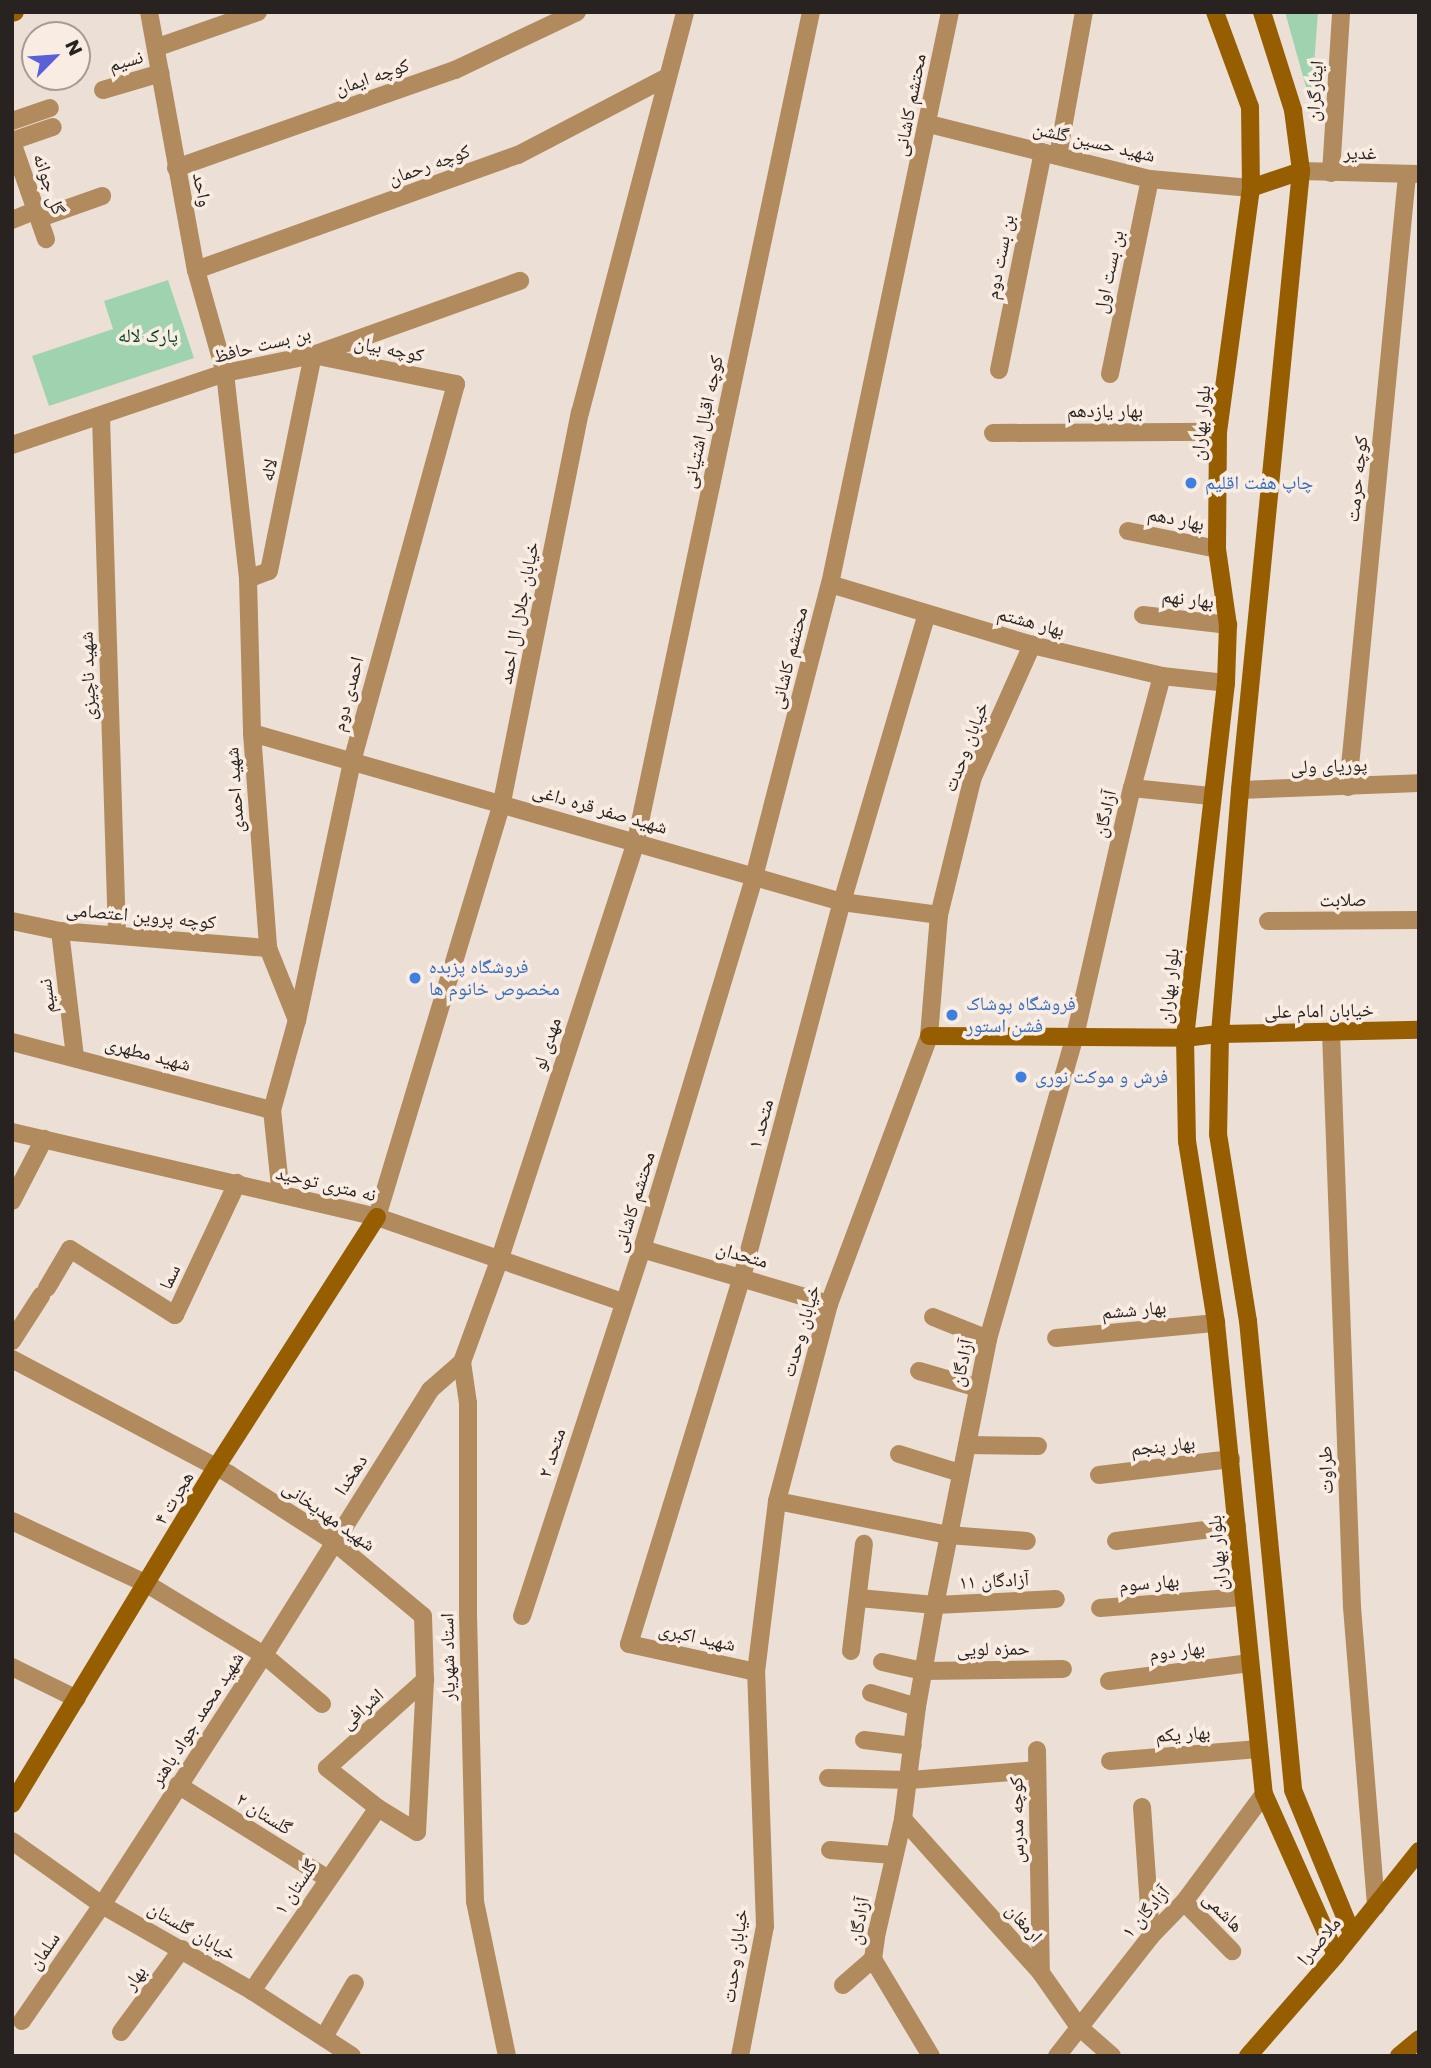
<!DOCTYPE html>
<meta charset="utf-8">
<style>
body{margin:0}
#map{position:relative;width:1431px;height:2068px;overflow:hidden;background:#ece0d6;font-family:Poppins,"Noto Naskh Arabic",sans-serif}
div>[style]{position:absolute}
[style*='--x']{left:calc(var(--x)*1px);top:calc(var(--y)*1px);width:calc(var(--w)*1px);rotate:calc(var(--a)*1deg)}
.green>*{inset:0;background:#9fd3af}
.street>*{height:18px;margin:-9px;padding:0 9px;transform-origin:9px;border-radius:9px;background:#b18b5e}
.secondary>*{height:18px;margin:-9px;padding:0 9px;transform-origin:9px;border-radius:9px;background:#965e00}
.dots>*{width:19px;height:19px;translate:-50% -50%;box-sizing:border-box;border:4px solid #f9ede3;border-radius:50%}
span{translate:-50% -50%;white-space:nowrap;text-align:center;line-height:1.15;-webkit-text-stroke:7px #f9ede3;paint-order:stroke}
.street-label{font-size:19px;color:#282320}
.park-label{font-size:19px;color:#004120}
.shop-label{font-size:19px;color:#366cbe}
.left{translate:0 -50%;text-align:left}
.frame{position:absolute;inset:0;border:14px solid #282320;pointer-events:none}
.north{position:absolute;left:21px;top:21px;width:70px;height:70px;box-sizing:border-box;background:#f9ede3;border:2px solid #a59c95;border-radius:50%;rotate:65deg;font-size:19px;font-weight:700;line-height:28px;text-align:center;color:#282320}
.north::after{content:'';display:block;margin:auto;width:24px;height:32px;background:#5960d8;clip-path:polygon(50% 0,100% 100%,50% 72%,0 100%)}
</style>
<div id="map">
<div class="green">
<i style="clip-path:polygon(1285px 12px,1318px 12px,1311px 105px)"></i>
<i style="clip-path:polygon(168px 280px,194px 358px,49px 406px,32px 356px,113px 329px,104px 301px)"></i>
</div>
<div class="street">
<i style="--x:149;--y:12;--w:262;--a:79.7"></i>
<i style="--x:196;--y:270;--w:107;--a:74.3"></i>
<i style="--x:225;--y:373;--w:207;--a:83.6"></i>
<i style="--x:248;--y:579;--w:154;--a:88.5"></i>
<i style="--x:252;--y:733;--w:216;--a:85.7"></i>
<i style="--x:268;--y:948;--w:78;--a:68.1"></i>
<i style="--x:297;--y:1020;--w:93;--a:105.5"></i>
<i style="--x:272;--y:1110;--w:85;--a:84"></i>
<i style="--x:158;--y:47;--w:106;--a:-19.3"></i>
<i style="--x:103;--y:90;--w:60;--a:-16.3"></i>
<i style="--x:12;--y:121;--w:40;--a:-18.9"></i>
<i style="--x:929;--y:124;--w:228;--a:14"></i>
<i style="--x:1150;--y:179;--w:101;--a:5.1"></i>
<i style="--x:12;--y:141;--w:43;--a:-18.9"></i>
<i style="--x:12;--y:142;--w:103;--a:70.7"></i>
<i style="--x:1058;--y:156;--w:146;--a:-79.8"></i>
<i style="--x:176;--y:168;--w:296;--a:-19.4"></i>
<i style="--x:455;--y:70;--w:135;--a:-25.4"></i>
<i style="--x:1301;--y:171;--w:115;--a:1.5"></i>
<i style="--x:1331;--y:173;--w:161;--a:-86.4"></i>
<i style="--x:40;--y:218;--w:66;--a:-19.5"></i>
<i style="--x:12;--y:220;--w:27;--a:-22"></i>
<i style="--x:196;--y:270;--w:342;--a:-19.7"></i>
<i style="--x:518;--y:155;--w:168;--a:-27.6"></i>
<i style="--x:999;--y:370;--w:222;--a:-78.6"></i>
<i style="--x:1110;--y:374;--w:199;--a:-78.4"></i>
<i style="--x:101;--y:417;--w:517;--a:88.23"></i>
<i style="--x:993;--y:433;--w:225;--a:-0.3"></i>
<i style="--x:12;--y:445;--w:225;--a:-18.7"></i>
<i style="--x:225;--y:373;--w:90;--a:-11.6"></i>
<i style="--x:313;--y:355;--w:220;--a:-19.7"></i>
<i style="--x:1128;--y:531;--w:91;--a:11.4"></i>
<i style="--x:248;--y:579;--w:22;--a:-21"></i>
<i style="--x:269;--y:571;--w:220;--a:-78.5"></i>
<i style="--x:313;--y:355;--w:146;--a:11.5"></i>
<i style="--x:456;--y:384;--w:392;--a:105.4"></i>
<i style="--x:352;--y:762;--w:264;--a:102"></i>
<i style="--x:830;--y:584;--w:211;--a:16.8"></i>
<i style="--x:1032;--y:645;--w:134;--a:13.4"></i>
<i style="--x:1162;--y:676;--w:64;--a:6.2"></i>
<i style="--x:1143;--y:615;--w:86;--a:6.7"></i>
<i style="--x:252;--y:733;--w:614;--a:15.98"></i>
<i style="--x:842;--y:902;--w:98;--a:7.6"></i>
<i style="--x:1348;--y:787;--w:615;--a:-84.49"></i>
<i style="--x:1132;--y:788;--w:79;--a:5.8"></i>
<i style="--x:1240;--y:790;--w:179;--a:-2.2"></i>
<i style="--x:12;--y:921;--w:49;--a:11.8"></i>
<i style="--x:60;--y:931;--w:209;--a:4.7"></i>
<i style="--x:1268;--y:921;--w:151;--a:-0.4"></i>
<i style="--x:60;--y:931;--w:126;--a:83.2"></i>
<i style="--x:1331;--y:1032;--w:575;--a:87.91"></i>
<i style="--x:1352;--y:1607;--w:300;--a:85.4"></i>
<i style="--x:12;--y:1042;--w:269;--a:14.7"></i>
<i style="--x:12;--y:1132;--w:375;--a:13.1"></i>
<i style="--x:377;--y:1217;--w:259;--a:19.1"></i>
<i style="--x:12;--y:1201;--w:70;--a:-62.7"></i>
<i style="--x:377;--y:1217;--w:433;--a:-73.2"></i>
<i style="--x:502;--y:802;--w:397;--a:-78.7"></i>
<i style="--x:580;--y:413;--w:415;--a:-75.3"></i>
<i style="--x:642;--y:1249;--w:195;--a:16.4"></i>
<i style="--x:47;--y:1288;--w:45;--a:-59.5"></i>
<i style="--x:70;--y:1249;--w:124;--a:32.2"></i>
<i style="--x:175;--y:1315;--w:146;--a:-64.8"></i>
<i style="--x:933;--y:1317;--w:59;--a:21.8"></i>
<i style="--x:1056;--y:1338;--w:161;--a:-5.4"></i>
<i style="--x:12;--y:1341;--w:54;--a:-57.2"></i>
<i style="--x:12;--y:1359;--w:246;--a:27.9"></i>
<i style="--x:229;--y:1474;--w:124;--a:32.8"></i>
<i style="--x:333;--y:1541;--w:117;--a:39.8"></i>
<i style="--x:423;--y:1616;--w:64;--a:88.2"></i>
<i style="--x:425;--y:1680;--w:152;--a:93"></i>
<i style="--x:417;--y:1832;--w:46;--a:-148.4"></i>
<i style="--x:378;--y:1808;--w:65;--a:-141.9"></i>
<i style="--x:327;--y:1768;--w:132;--a:-41.9"></i>
<i style="--x:919;--y:1371;--w:61;--a:16.1"></i>
<i style="--x:967;--y:1445;--w:71;--a:0.8"></i>
<i style="--x:899;--y:1454;--w:64;--a:17.3"></i>
<i style="--x:1099;--y:1475;--w:133;--a:-6.9"></i>
<i style="--x:777;--y:1501;--w:174;--a:11.2"></i>
<i style="--x:948;--y:1535;--w:79;--a:4.3"></i>
<i style="--x:12;--y:1521;--w:149;--a:25"></i>
<i style="--x:147;--y:1584;--w:137;--a:31.3"></i>
<i style="--x:264;--y:1655;--w:76;--a:40.2"></i>
<i style="--x:1116;--y:1541;--w:122;--a:-7.1"></i>
<i style="--x:859;--y:1598;--w:76;--a:5.3"></i>
<i style="--x:935;--y:1605;--w:121;--a:-2.8"></i>
<i style="--x:1100;--y:1608;--w:143;--a:-4.4"></i>
<i style="--x:522;--y:1616;--w:386;--a:-71.9"></i>
<i style="--x:642;--y:1249;--w:388;--a:-73.2"></i>
<i style="--x:754;--y:877;--w:303;--a:-75.5"></i>
<i style="--x:830;--y:584;--w:584;--a:-78.15"></i>
<i style="--x:851;--y:1651;--w:108;--a:-83.1"></i>
<i style="--x:882;--y:1662;--w:42;--a:12.4"></i>
<i style="--x:923;--y:1671;--w:140;--a:-0.8"></i>
<i style="--x:12;--y:1667;--w:72;--a:26.2"></i>
<i style="--x:756;--y:1672;--w:130;--a:-167.6"></i>
<i style="--x:629;--y:1644;--w:384;--a:-72.9"></i>
<i style="--x:742;--y:1277;--w:388;--a:-75.1"></i>
<i style="--x:842;--y:902;--w:300;--a:-73.6"></i>
<i style="--x:1109;--y:1681;--w:142;--a:-7.3"></i>
<i style="--x:871;--y:1693;--w:48;--a:16.9"></i>
<i style="--x:864;--y:1740;--w:49;--a:7"></i>
<i style="--x:1037;--y:1750;--w:223;--a:89"></i>
<i style="--x:1110;--y:1761;--w:149;--a:-4.6"></i>
<i style="--x:828;--y:1778;--w:82;--a:1.4"></i>
<i style="--x:910;--y:1780;--w:127;--a:-4.5"></i>
<i style="--x:178;--y:1785;--w:176;--a:32"></i>
<i style="--x:1142;--y:1807;--w:129;--a:86"></i>
<i style="--x:903;--y:1819;--w:207;--a:48.1"></i>
<i style="--x:1041;--y:1973;--w:66;--a:54.9"></i>
<i style="--x:1079;--y:2027;--w:44;--a:41.3"></i>
<i style="--x:12;--y:1841;--w:110;--a:35.4"></i>
<i style="--x:102;--y:1905;--w:173;--a:29.8"></i>
<i style="--x:252;--y:1991;--w:119;--a:33"></i>
<i style="--x:830;--y:1850;--w:63;--a:4.5"></i>
<i style="--x:1184;--y:1902;--w:69;--a:45.6"></i>
<i style="--x:843;--y:1985;--w:40;--a:-41"></i>
<i style="--x:252;--y:1991;--w:222;--a:-55.5"></i>
<i style="--x:22;--y:2021;--w:141;--a:-55.4"></i>
<i style="--x:102;--y:1905;--w:298;--a:-57.1"></i>
<i style="--x:264;--y:1655;--w:313;--a:-57.9"></i>
<i style="--x:430;--y:1390;--w:43;--a:-41.2"></i>
<i style="--x:121;--y:2032;--w:103;--a:-53.7"></i>
<i style="--x:324;--y:2037;--w:62;--a:-60.1"></i>
<i style="--x:507;--y:2056;--w:158;--a:-101.7"></i>
<i style="--x:475;--y:1901;--w:286;--a:-91.4"></i>
<i style="--x:468;--y:1615;--w:212;--a:-90"></i>
<i style="--x:468;--y:1403;--w:41;--a:-98.3"></i>
<i style="--x:462;--y:1362;--w:108;--a:-69.9"></i>
<i style="--x:499;--y:1261;--w:442;--a:-71.9"></i>
<i style="--x:636;--y:841;--w:847;--a:-78.08"></i>
<i style="--x:740;--y:2056;--w:132;--a:-79.1"></i>
<i style="--x:765;--y:1926;--w:254;--a:-92"></i>
<i style="--x:756;--y:1672;--w:172;--a:-83"></i>
<i style="--x:777;--y:1501;--w:204;--a:-75.2"></i>
<i style="--x:829;--y:1304;--w:286;--a:-69.5"></i>
<i style="--x:929;--y:1036;--w:121;--a:-85.3"></i>
<i style="--x:939;--y:915;--w:142;--a:-76.2"></i>
<i style="--x:973;--y:777;--w:145;--a:-65.9"></i>
<i style="--x:931;--y:2056;--w:113;--a:-120.9"></i>
<i style="--x:873;--y:1959;--w:27;--a:-82"></i>
<i style="--x:877;--y:1932;--w:116;--a:-77"></i>
<i style="--x:903;--y:1819;--w:113;--a:-82.9"></i>
<i style="--x:917;--y:1707;--w:104;--a:-80"></i>
<i style="--x:935;--y:1605;--w:271;--a:-78.7"></i>
<i style="--x:988;--y:1339;--w:315;--a:-74"></i>
<i style="--x:1075;--y:1036;--w:254;--a:-77.1"></i>
<i style="--x:1132;--y:788;--w:116;--a:-75"></i>
<i style="--x:1057;--y:2056;--w:152;--a:-51.9"></i>
<i style="--x:1151;--y:1936;--w:47;--a:-45.9"></i>
<i style="--x:1184;--y:1902;--w:134;--a:-53.5"></i>
</div>
<div class="secondary">
<i style="--x:1215;--y:12;--w:101;--a:69.8"></i>
<i style="--x:1250;--y:107;--w:81;--a:89.3"></i>
<i style="--x:1251;--y:188;--w:246;--a:97.7"></i>
<i style="--x:1218;--y:432;--w:117;--a:90.5"></i>
<i style="--x:1217;--y:549;--w:77;--a:81.8"></i>
<i style="--x:1228;--y:625;--w:58;--a:92"></i>
<i style="--x:1226;--y:683;--w:357;--a:96.6"></i>
<i style="--x:1185;--y:1038;--w:103;--a:88.9"></i>
<i style="--x:1187;--y:1141;--w:184;--a:80.9"></i>
<i style="--x:1216;--y:1323;--w:473;--a:84.2"></i>
<i style="--x:1264;--y:1794;--w:176;--a:65.9"></i>
<i style="--x:1262;--y:12;--w:103;--a:72.4"></i>
<i style="--x:1293;--y:110;--w:62;--a:82.5"></i>
<i style="--x:1301;--y:171;--w:622;--a:95.63"></i>
<i style="--x:1240;--y:790;--w:245;--a:94.7"></i>
<i style="--x:1220;--y:1034;--w:100;--a:91.1"></i>
<i style="--x:1218;--y:1134;--w:189;--a:80.9"></i>
<i style="--x:1248;--y:1321;--w:471;--a:84.5"></i>
<i style="--x:1293;--y:1790;--w:156;--a:67.7"></i>
<i style="--x:12;--y:13;--w:3;--a:-18"></i>
<i style="--x:1251;--y:188;--w:53;--a:-18.8"></i>
<i style="--x:929;--y:1036;--w:256;--a:0.4"></i>
<i style="--x:1185;--y:1038;--w:35;--a:-7"></i>
<i style="--x:1220;--y:1034;--w:199;--a:-1.2"></i>
<i style="--x:12;--y:1804;--w:395;--a:-58.8"></i>
<i style="--x:217;--y:1466;--w:296;--a:-57.3"></i>
<i style="--x:1248;--y:2056;--w:134;--a:-48.9"></i>
<i style="--x:1336;--y:1955;--w:133;--a:-51.4"></i>
<i style="--x:1399;--y:2056;--w:26;--a:-40"></i>
</div>
<div class="dots">
<i style="left:1191px;top:483px;background:#3f7fe0"></i>
<i style="left:415px;top:978px;background:#3f7fe0"></i>
<i style="left:952px;top:1015px;background:#3f7fe0"></i>
<i style="left:1021px;top:1077px;background:#3f7fe0"></i>
</div>
<div class="street-label">
<span style="left:126px;top:61px;rotate:-16deg">نسیم</span>
<span style="left:372px;top:77px;rotate:-19deg">کوچه ایمان</span>
<span style="left:1315px;top:91px;rotate:-86deg">ایثارگران</span>
<span style="left:910px;top:105px;rotate:-79deg">محتشم کاشانی</span>
<span style="left:1094px;top:142px;rotate:13deg">شهید حسین گلشن</span>
<span style="left:1360px;top:153px;rotate:1deg">غدیر</span>
<span style="left:429px;top:165px;rotate:-20deg">کوچه رحمان</span>
<span style="left:49px;top:184px;rotate:71deg">گل جوانه</span>
<span style="left:202px;top:190px;rotate:79deg">واحد</span>
<span style="left:1000px;top:257px;rotate:-79deg">بن بست دوم</span>
<span style="left:1109px;top:272px;rotate:-78deg">بن بست اول</span>
<span style="left:262px;top:345px;rotate:-14deg">بن بست حافظ</span>
<span style="left:389px;top:349px;rotate:11deg">کوچه بیان</span>
<span style="left:1105px;top:411px">بهار یازدهم</span>
<span style="left:703px;top:422px;rotate:-78deg">کوچه اقبال اشتیانی</span>
<span style="left:1201px;top:423px;rotate:-85deg">بلوار بهاران</span>
<span style="left:269px;top:470px;rotate:-78deg">لاله</span>
<span style="left:1357px;top:479px;rotate:-84deg">کوچه حرمت</span>
<span style="left:1176px;top:519px;rotate:11deg">بهار دهم</span>
<span style="left:1188px;top:599px;rotate:7deg">بهار نهم</span>
<span style="left:519px;top:613px;rotate:-79deg">خیابان جلال ال احمد</span>
<span style="left:1031px;top:622px;rotate:15deg">بهار هشتم</span>
<span style="left:789px;top:658px;rotate:-76deg">محتشم کاشانی</span>
<span style="left:88px;top:676px;rotate:-92deg">شهید ناچیزی</span>
<span style="left:348px;top:694px;rotate:-75deg">احمدی دوم</span>
<span style="left:966px;top:747px;rotate:-69deg">خیابان وحدت</span>
<span style="left:1329px;top:766px;rotate:-2deg">پوریای ولی</span>
<span style="left:235px;top:790px;rotate:-94deg">شهید احمدی</span>
<span style="left:600px;top:809px;rotate:16deg">شهید صفر قره داغی</span>
<span style="left:1105px;top:814px;rotate:-77deg">آزادگان</span>
<span style="left:1343px;top:900px;rotate:-1deg">صلابت</span>
<span style="left:141px;top:916px;rotate:5deg">کوچه پروین اعتصامی</span>
<span style="left:1169px;top:986px;rotate:-84deg">بلوار بهاران</span>
<span style="left:47px;top:996px;rotate:-97deg">نسیم</span>
<span style="left:1319px;top:1011px;rotate:-1deg">خیابان امام علی</span>
<span style="left:547px;top:1044px;rotate:-72deg">مهدی لو</span>
<span style="left:148px;top:1054px;rotate:15deg">شهید مطهری</span>
<span style="left:761px;top:1124px;rotate:-75deg">متحد ۱</span>
<span style="left:326px;top:1184px;rotate:13deg">نه متری توحید</span>
<span style="left:634px;top:1202px;rotate:-73deg">محتشم کاشانی</span>
<span style="left:742px;top:1255px;rotate:16deg">متحدان</span>
<span style="left:170px;top:1277px;rotate:-65deg">سما</span>
<span style="left:1134px;top:1310px;rotate:-5deg">بهار ششم</span>
<span style="left:801px;top:1331px;rotate:-74deg">خیابان وحدت</span>
<span style="left:962px;top:1363px;rotate:-78deg">آزادگان</span>
<span style="left:1163px;top:1446px;rotate:-6deg">بهار پنجم</span>
<span style="left:552px;top:1453px;rotate:-72deg">متحد ۲</span>
<span style="left:1326px;top:1470px;rotate:-92deg">طراوت</span>
<span style="left:351px;top:1475px;rotate:-57deg">دهخدا</span>
<span style="left:174px;top:1498px;rotate:-59deg">هجرت ۴</span>
<span style="left:329px;top:1516px;rotate:35deg">شهید مهدیخانی</span>
<span style="left:1218px;top:1553px;rotate:-95deg">بلوار بهاران</span>
<span style="left:994px;top:1581px;rotate:-3deg">آزادگان ۱۱</span>
<span style="left:1149px;top:1583px;rotate:-5deg">بهار سوم</span>
<span style="left:697px;top:1637px;rotate:12deg">شهید اکبری</span>
<span style="left:993px;top:1649px;rotate:-1deg">حمزه لویی</span>
<span style="left:1177px;top:1651px;rotate:-7deg">بهار دوم</span>
<span style="left:448px;top:1657px;rotate:-91deg">استاد شهریار</span>
<span style="left:362px;top:1709px;rotate:-42deg">اشرافی</span>
<span style="left:197px;top:1719px;rotate:-57deg">شهید محمد جواد باهنر</span>
<span style="left:1183px;top:1734px;rotate:-4deg">بهار یکم</span>
<span style="left:264px;top:1814px;rotate:32deg">گلستان ۲</span>
<span style="left:1017px;top:1820px;rotate:-91deg">کوچه مدرس</span>
<span style="left:296px;top:1887px;rotate:-56deg">گلستان ۱</span>
<span style="left:1146px;top:1912px;rotate:-49deg">آزادگان ۱</span>
<span style="left:1223px;top:1912px;rotate:45deg">هاشمی</span>
<span style="left:859px;top:1921px;rotate:-80deg">آزادگان</span>
<span style="left:1024px;top:1923px;rotate:48deg">ارمغان</span>
<span style="left:192px;top:1931px;rotate:30deg">خیابان گلستان</span>
<span style="left:1319px;top:1941px;rotate:-50deg">ملاصدرا</span>
<span style="left:44px;top:1951px;rotate:-55deg">سلمان</span>
<span style="left:735px;top:1956px;rotate:-82deg">خیابان وحدت</span>
<span style="left:135px;top:1978px;rotate:-54deg">بهار</span>
</div>
<div class="park-label">
<span style="left:148px;top:336px">پارک لاله</span>
</div>
<div class="shop-label">
<span class="left" style="left:1205px;top:483px">چاپ هفت اقلیم</span>
<span class="left" style="left:429px;top:978px">فروشگاه پزبده<br>مخصوص خانوم ها</span>
<span class="left" style="left:966px;top:1015px">فروشگاه پوشاک<br>فشن استور</span>
<span class="left" style="left:1035px;top:1077px">فرش و موکت نوری</span>
</div>
<div class="frame"></div>
<div class="north">N</div>
</div>
